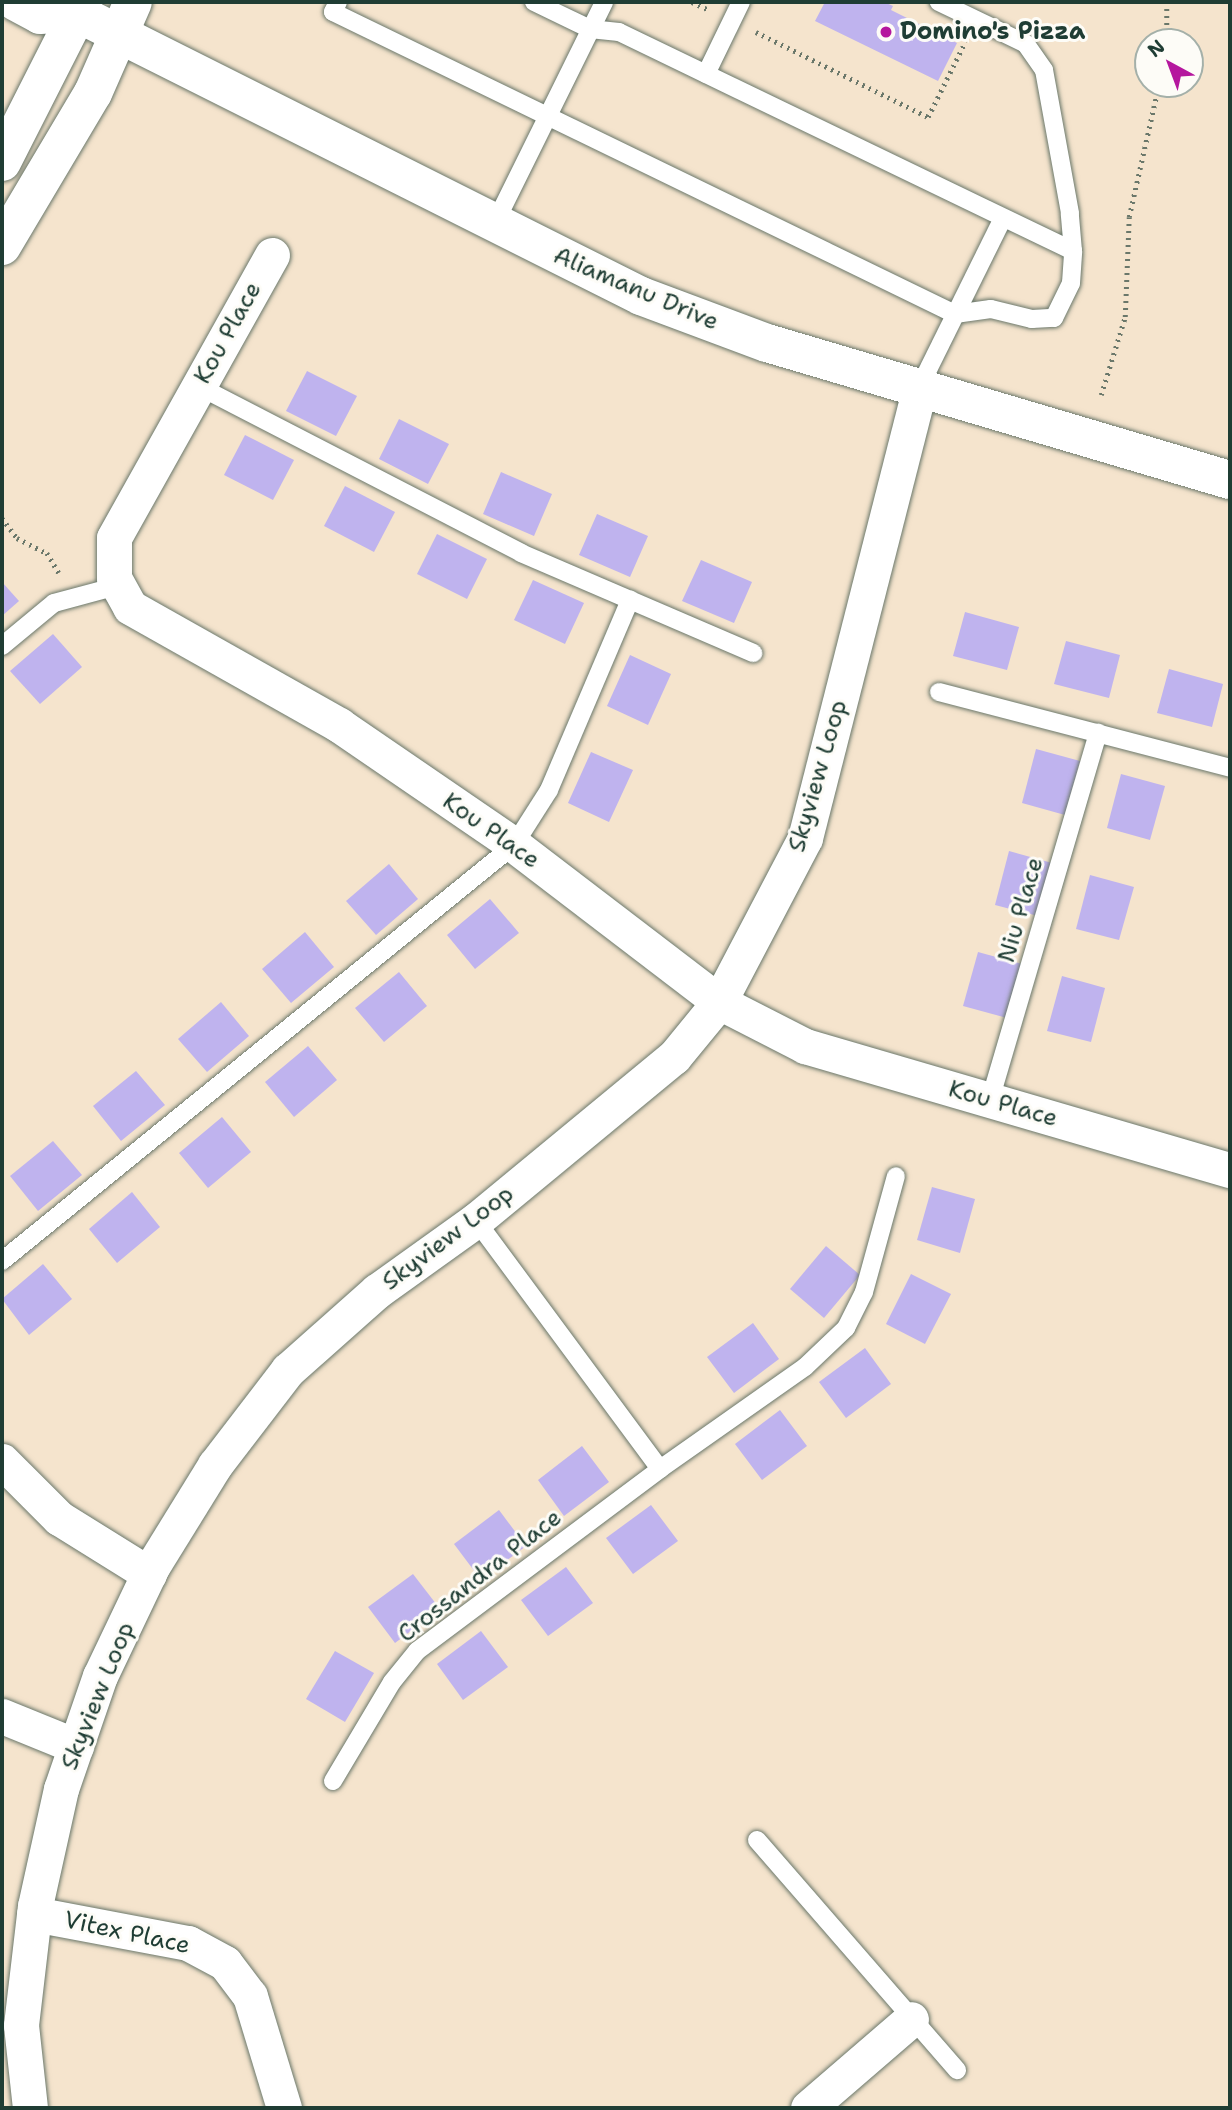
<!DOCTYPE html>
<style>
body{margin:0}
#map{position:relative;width:1232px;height:2110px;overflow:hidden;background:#f5e4cd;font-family:"Shantell Sans",sans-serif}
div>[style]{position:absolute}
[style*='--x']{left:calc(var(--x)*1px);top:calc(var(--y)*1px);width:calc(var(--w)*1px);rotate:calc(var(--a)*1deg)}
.building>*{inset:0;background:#bfb3ee}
.path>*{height:4.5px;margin-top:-2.25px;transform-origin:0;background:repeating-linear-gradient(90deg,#6a776a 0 2px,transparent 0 7px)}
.roads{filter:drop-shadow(0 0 2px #6a776a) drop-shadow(0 0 2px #6a776a)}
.service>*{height:18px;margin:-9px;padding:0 9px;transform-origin:9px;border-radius:9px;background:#fff}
.minor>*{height:35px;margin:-17.5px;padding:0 17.5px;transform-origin:17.5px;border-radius:17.5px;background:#fff}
.tertiary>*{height:38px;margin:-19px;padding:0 19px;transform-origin:19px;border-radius:19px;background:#fff}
.dots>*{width:19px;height:19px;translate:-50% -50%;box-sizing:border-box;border:4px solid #fdfcf7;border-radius:50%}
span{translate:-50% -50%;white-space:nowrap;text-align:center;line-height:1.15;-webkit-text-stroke:6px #fdfcf7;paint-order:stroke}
.poi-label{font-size:24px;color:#1f3d34;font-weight:700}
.left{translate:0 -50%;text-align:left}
.street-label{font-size:24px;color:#1f3d34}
.frame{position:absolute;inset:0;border:4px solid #1f3d34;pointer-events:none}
.north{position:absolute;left:1134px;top:28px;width:70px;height:70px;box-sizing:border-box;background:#fdfcf7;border:2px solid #a4b0a9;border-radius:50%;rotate:319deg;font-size:19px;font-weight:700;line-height:28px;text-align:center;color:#1f3d34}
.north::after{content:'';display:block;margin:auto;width:24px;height:32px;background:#b5179e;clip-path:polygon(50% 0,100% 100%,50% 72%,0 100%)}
</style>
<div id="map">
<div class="building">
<i style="clip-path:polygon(825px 2px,884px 2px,893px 6px,891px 10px,957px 43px,938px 81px,815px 21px)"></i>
<i style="clip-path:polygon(307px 371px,357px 396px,336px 436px,286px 411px)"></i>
<i style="clip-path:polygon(399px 419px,449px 444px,428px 484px,379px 459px)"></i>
<i style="clip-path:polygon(245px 435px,294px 460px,273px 500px,224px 475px)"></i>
<i style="clip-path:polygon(501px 472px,552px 494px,534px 536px,483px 514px)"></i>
<i style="clip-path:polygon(345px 486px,395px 512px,374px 552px,324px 526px)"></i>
<i style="clip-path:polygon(597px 514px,648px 536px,630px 577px,579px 555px)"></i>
<i style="clip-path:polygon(437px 534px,487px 559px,467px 599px,417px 574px)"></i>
<i style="clip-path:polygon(701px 560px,752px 582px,734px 623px,682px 601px)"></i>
<i style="clip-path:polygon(533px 580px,584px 603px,565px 644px,514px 620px)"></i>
<i style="clip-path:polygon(2px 582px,19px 601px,2px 616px)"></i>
<i style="clip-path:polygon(965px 612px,1019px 627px,1007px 670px,953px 656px)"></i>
<i style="clip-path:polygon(53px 634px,82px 667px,40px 704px,10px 671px)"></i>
<i style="clip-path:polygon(1066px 641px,1120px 655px,1109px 698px,1054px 684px)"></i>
<i style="clip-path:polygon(630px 655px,671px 674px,648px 725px,607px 706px)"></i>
<i style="clip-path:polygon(1169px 669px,1223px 684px,1212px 727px,1157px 713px)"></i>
<i style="clip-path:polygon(1036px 749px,1080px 761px,1065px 815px,1022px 803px)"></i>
<i style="clip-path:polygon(591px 752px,633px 770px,609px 822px,568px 803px)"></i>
<i style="clip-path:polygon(1121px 774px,1165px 786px,1150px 840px,1107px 828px)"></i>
<i style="clip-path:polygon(1009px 851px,1052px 863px,1038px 916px,995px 905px)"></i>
<i style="clip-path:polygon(389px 864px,418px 899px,376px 935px,346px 901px)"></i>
<i style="clip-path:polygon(1090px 875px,1134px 887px,1119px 940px,1076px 929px)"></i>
<i style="clip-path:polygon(490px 899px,519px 933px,475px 969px,447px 935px)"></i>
<i style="clip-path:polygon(305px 932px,334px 967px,291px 1003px,262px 969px)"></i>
<i style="clip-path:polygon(978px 952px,1022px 964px,1007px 1018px,963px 1006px)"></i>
<i style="clip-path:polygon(399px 972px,427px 1006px,384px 1042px,355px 1008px)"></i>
<i style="clip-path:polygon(1062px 976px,1105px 988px,1091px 1042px,1047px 1031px)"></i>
<i style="clip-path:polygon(221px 1002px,249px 1036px,207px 1072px,178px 1039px)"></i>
<i style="clip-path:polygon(308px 1046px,337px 1080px,294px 1117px,265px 1082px)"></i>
<i style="clip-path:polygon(136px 1071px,165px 1105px,121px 1141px,93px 1106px)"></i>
<i style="clip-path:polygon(222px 1117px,251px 1152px,208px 1188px,179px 1153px)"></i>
<i style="clip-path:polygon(53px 1141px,82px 1175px,38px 1211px,10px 1176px)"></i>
<i style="clip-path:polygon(932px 1187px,975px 1199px,960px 1253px,917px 1240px)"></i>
<i style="clip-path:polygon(132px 1192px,160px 1227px,117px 1263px,89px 1229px)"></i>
<i style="clip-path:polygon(826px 1246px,860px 1275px,824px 1318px,790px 1289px)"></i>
<i style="clip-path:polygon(43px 1264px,72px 1299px,29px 1335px,2px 1299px)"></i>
<i style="clip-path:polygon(911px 1274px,951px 1294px,925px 1344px,886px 1324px)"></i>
<i style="clip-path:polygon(753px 1323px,779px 1359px,734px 1393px,707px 1357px)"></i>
<i style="clip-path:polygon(865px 1348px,891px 1384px,846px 1418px,819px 1382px)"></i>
<i style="clip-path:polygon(780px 1410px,807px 1446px,762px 1480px,735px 1444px)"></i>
<i style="clip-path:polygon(582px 1446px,609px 1482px,564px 1516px,538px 1480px)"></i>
<i style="clip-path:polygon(651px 1505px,678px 1541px,633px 1574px,606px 1538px)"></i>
<i style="clip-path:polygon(499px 1510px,526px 1546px,481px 1580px,454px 1544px)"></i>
<i style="clip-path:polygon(566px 1567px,593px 1603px,548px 1636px,521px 1600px)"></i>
<i style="clip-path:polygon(413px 1574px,440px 1609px,395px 1643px,368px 1607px)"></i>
<i style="clip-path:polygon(481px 1631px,508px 1667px,463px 1700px,437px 1664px)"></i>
<i style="clip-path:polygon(335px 1651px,374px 1673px,345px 1722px,306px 1699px)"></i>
</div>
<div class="path">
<i style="--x:692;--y:2;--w:17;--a:25"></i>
<i style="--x:1167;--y:2;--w:40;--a:90"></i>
<i style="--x:756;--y:32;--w:192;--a:26.3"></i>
<i style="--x:928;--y:117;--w:84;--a:-63.7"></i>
<i style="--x:1101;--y:395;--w:82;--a:-72.9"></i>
<i style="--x:1125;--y:317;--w:100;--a:-87.7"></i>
<i style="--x:1129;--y:217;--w:136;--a:-77.3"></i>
<i style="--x:2;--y:518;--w:25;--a:53"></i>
<i style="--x:17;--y:538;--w:34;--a:27"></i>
<i style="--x:47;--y:553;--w:23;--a:59"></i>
</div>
<div class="roads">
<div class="service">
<i style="--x:338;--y:2;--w:11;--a:117"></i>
<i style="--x:333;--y:12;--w:691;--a:25.9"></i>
<i style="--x:955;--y:314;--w:36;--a:-8"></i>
<i style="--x:991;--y:309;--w:42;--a:13.7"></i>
<i style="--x:1032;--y:319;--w:22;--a:-3"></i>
<i style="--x:1054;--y:318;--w:39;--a:-64"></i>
<i style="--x:1071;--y:283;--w:32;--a:-86"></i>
<i style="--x:1073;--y:251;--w:38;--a:-95"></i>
<i style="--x:1070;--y:213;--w:145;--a:-100.3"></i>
<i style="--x:1044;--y:70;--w:32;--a:-125"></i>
<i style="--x:1026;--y:44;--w:97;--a:-154.2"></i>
<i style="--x:534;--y:2;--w:62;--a:25.7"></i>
<i style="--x:590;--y:29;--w:29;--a:6"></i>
<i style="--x:619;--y:32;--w:504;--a:25.75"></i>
<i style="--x:706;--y:74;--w:80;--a:-64.1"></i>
<i style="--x:494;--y:225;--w:249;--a:-63.7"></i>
<i style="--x:198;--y:386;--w:364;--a:27.3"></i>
<i style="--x:521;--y:553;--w:253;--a:23.3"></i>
<i style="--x:920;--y:386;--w:187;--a:-63.7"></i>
<i style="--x:2;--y:646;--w:67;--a:-39.6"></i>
<i style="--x:54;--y:603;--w:65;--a:-15.1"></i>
<i style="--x:939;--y:692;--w:301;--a:14.6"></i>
<i style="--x:990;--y:1100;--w:383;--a:-73.6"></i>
<i style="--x:2;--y:1261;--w:660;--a:-39.09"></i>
<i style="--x:514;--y:845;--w:65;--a:-57.5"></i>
<i style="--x:549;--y:790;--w:207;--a:-66.9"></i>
<i style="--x:660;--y:1469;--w:177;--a:-35.1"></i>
<i style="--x:805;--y:1367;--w:57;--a:-43.6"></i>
<i style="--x:846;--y:1328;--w:40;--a:-63.4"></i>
<i style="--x:864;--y:1292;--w:120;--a:-74.6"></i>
<i style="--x:333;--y:1781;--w:115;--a:-59.2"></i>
<i style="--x:392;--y:1682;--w:40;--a:-51"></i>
<i style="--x:417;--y:1651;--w:304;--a:-36.8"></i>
<i style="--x:660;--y:1469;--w:310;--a:-126.5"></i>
<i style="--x:757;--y:1840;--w:305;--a:49"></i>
</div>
<div class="minor">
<i style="--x:272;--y:255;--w:324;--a:119.2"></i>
<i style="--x:114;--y:538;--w:40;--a:90"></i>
<i style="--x:114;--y:578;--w:33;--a:61"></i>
<i style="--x:130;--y:607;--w:240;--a:29.4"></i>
<i style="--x:339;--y:725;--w:212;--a:34.4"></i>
<i style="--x:514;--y:845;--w:258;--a:37.4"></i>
<i style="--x:719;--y:1002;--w:97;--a:27.1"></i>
<i style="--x:805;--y:1046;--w:443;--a:16.3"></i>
<i style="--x:2;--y:1461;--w:81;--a:45"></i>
<i style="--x:59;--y:1518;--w:106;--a:31.9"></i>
<i style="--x:2;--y:1716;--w:80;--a:22.1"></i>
<i style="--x:34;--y:1914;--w:157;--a:10.7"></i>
<i style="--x:188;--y:1943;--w:42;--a:28.4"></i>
<i style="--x:225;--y:1963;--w:41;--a:52.9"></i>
<i style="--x:250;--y:1996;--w:117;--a:73.1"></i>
<i style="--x:30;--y:2108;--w:83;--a:-96.2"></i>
<i style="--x:21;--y:2025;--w:120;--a:-83.3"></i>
<i style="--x:35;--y:1906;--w:120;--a:-77.5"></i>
<i style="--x:61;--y:1789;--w:120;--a:-71"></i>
<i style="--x:100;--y:1676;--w:121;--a:-64.5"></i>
<i style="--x:152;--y:1567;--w:120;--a:-58.3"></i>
<i style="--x:215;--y:1465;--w:120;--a:-52.5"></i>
<i style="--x:288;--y:1370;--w:119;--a:-41.6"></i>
<i style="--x:377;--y:1291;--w:122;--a:-35.6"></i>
<i style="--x:476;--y:1220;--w:256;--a:-39.5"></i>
<i style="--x:674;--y:1057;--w:71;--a:-50.7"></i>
<i style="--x:719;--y:1002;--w:185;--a:-62.3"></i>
<i style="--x:805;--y:838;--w:466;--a:-75.7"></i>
<i style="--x:808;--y:2108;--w:136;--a:-40.8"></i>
</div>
<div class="tertiary">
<i style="--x:16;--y:2;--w:27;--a:28"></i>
<i style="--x:40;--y:15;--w:37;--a:-3"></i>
<i style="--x:77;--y:13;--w:631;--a:26.65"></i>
<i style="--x:641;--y:296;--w:134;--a:20.5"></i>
<i style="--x:767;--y:343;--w:483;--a:16.5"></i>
<i style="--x:2;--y:162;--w:179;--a:-63.1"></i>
<i style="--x:2;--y:246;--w:178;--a:-59.3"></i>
<i style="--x:93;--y:93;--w:99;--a:-66.3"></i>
</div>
</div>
<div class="dots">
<i style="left:886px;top:32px;background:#b5179e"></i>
</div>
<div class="poi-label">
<span class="left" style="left:900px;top:32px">Domino's Pizza</span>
</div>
<div class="street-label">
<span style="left:636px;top:289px;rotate:23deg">Aliamanu Drive</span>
<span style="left:228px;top:333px;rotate:-61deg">Kou Place</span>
<span style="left:818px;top:776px;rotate:-74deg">Skyview Loop</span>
<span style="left:491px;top:831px;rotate:35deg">Kou Place</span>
<span style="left:1021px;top:910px;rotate:-74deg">Niu Place</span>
<span style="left:1003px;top:1104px;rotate:16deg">Kou Place</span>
<span style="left:448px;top:1238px;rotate:-37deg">Skyview Loop</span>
<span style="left:480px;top:1576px;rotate:-38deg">Crossandra Place</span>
<span style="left:98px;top:1696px;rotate:-68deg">Skyview Loop</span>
<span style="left:127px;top:1933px;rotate:12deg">Vitex Place</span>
</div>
<div class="frame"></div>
<div class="north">N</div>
</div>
